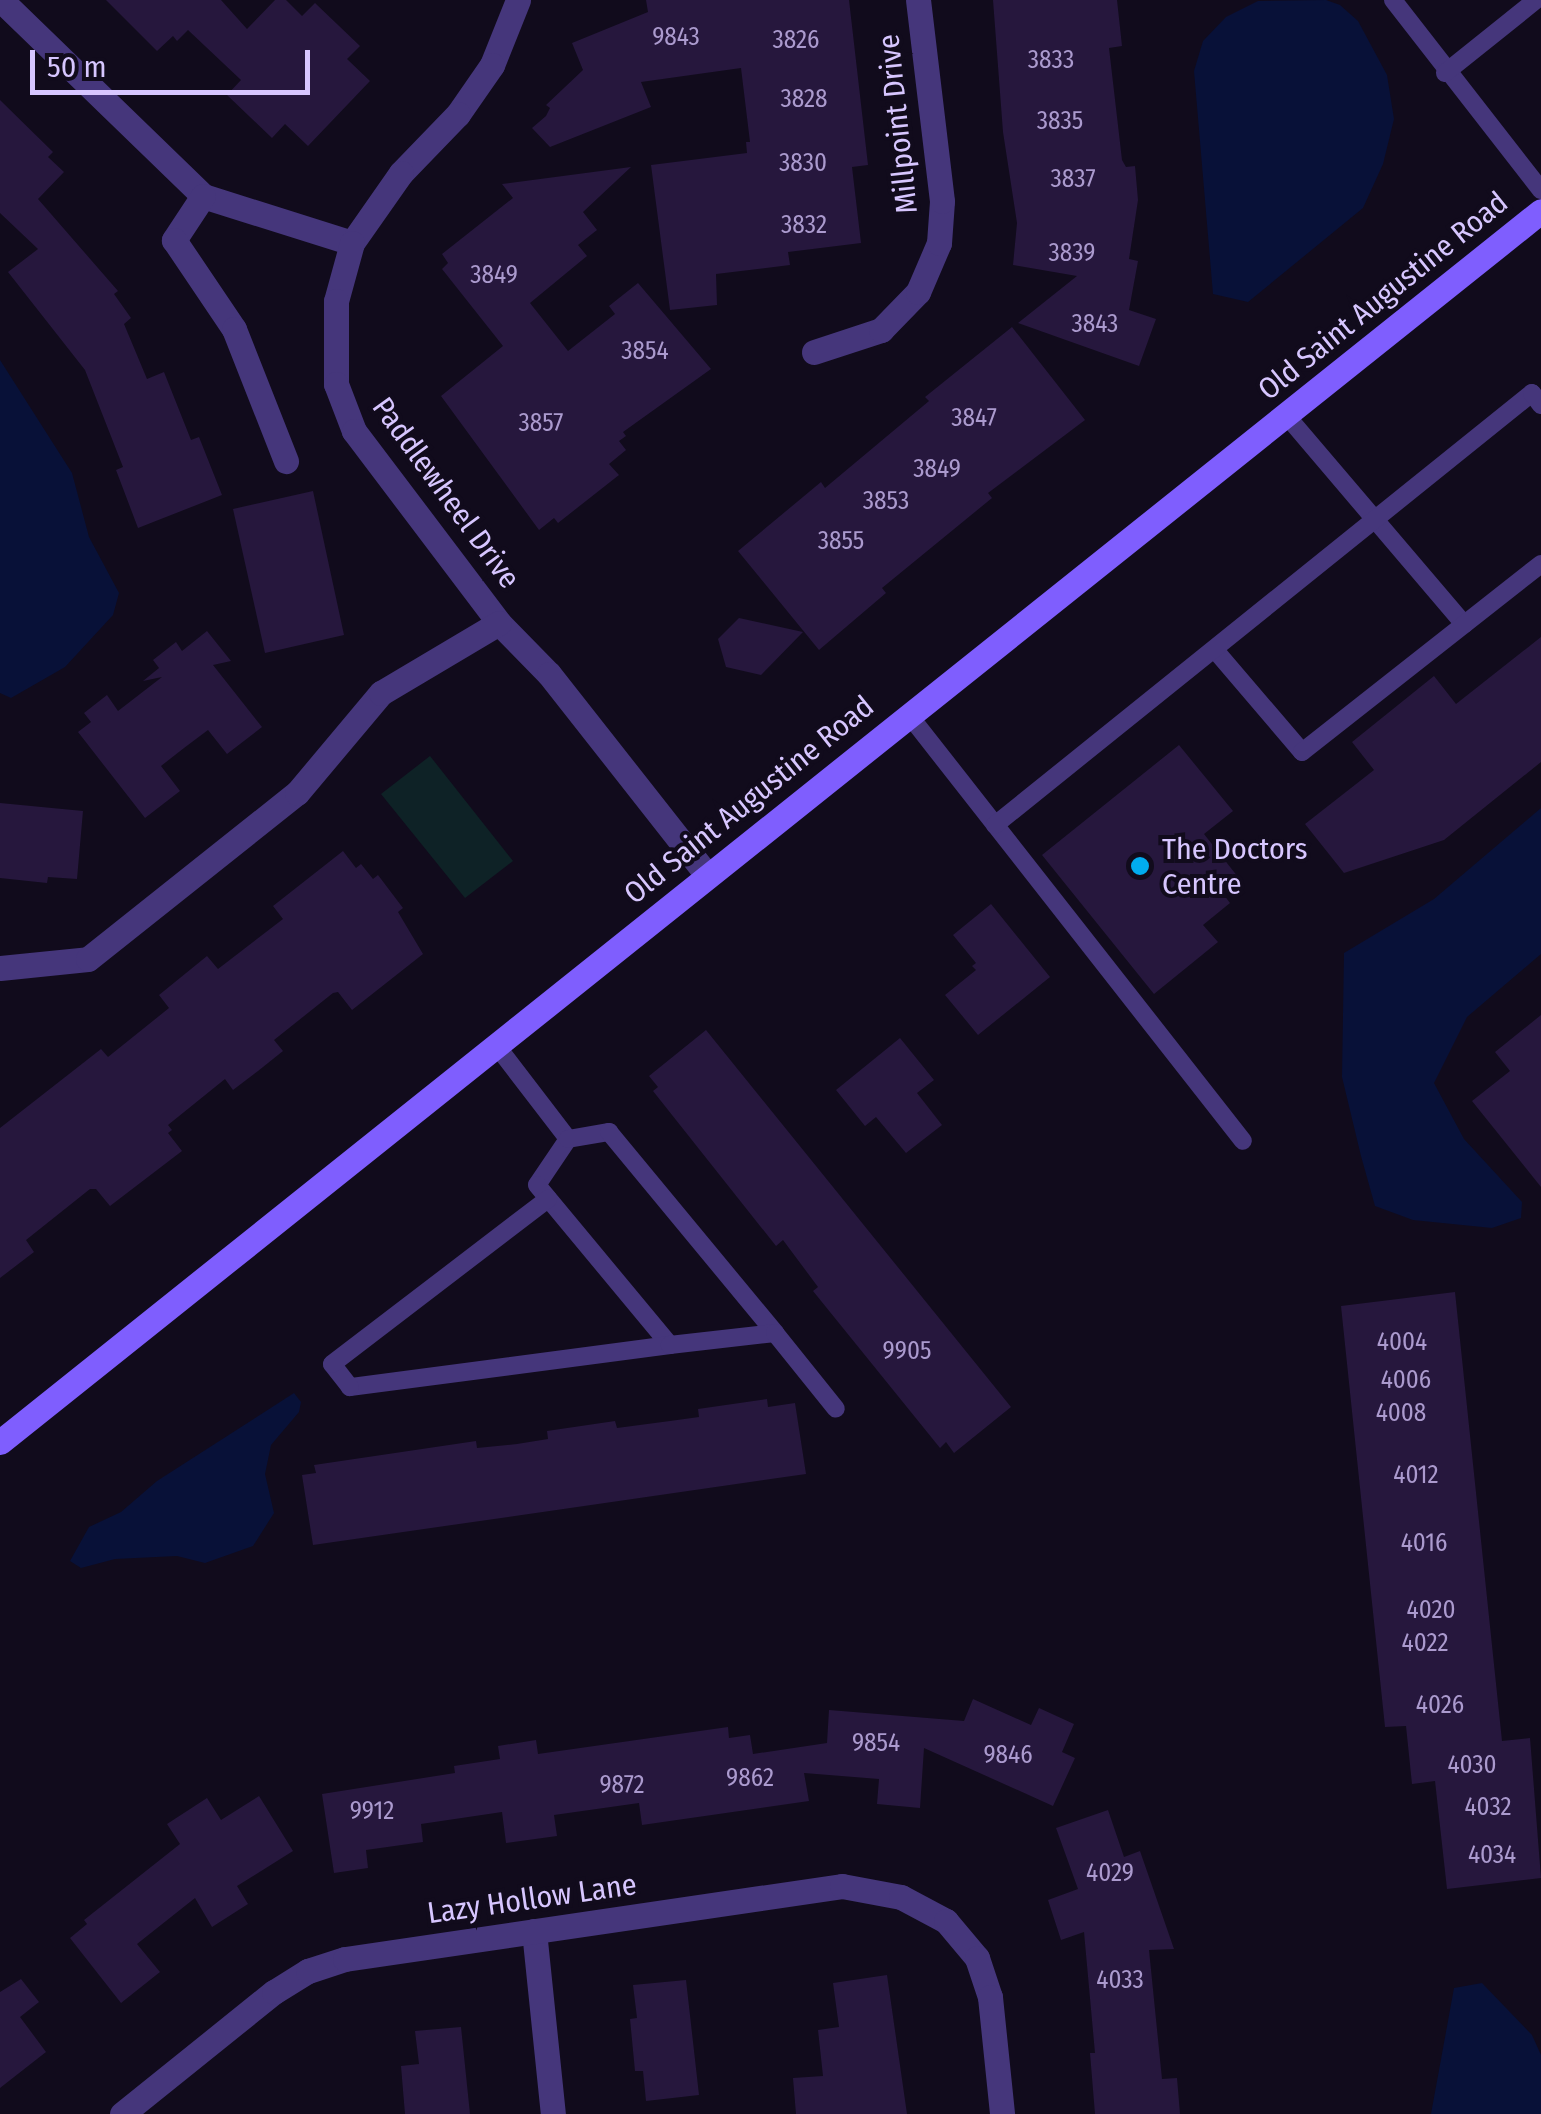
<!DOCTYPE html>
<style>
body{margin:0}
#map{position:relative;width:1541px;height:2114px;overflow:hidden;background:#110b1c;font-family:"Fira Sans Condensed",sans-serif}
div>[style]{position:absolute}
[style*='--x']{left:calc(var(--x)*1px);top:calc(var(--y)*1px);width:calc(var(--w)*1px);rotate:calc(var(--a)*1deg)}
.green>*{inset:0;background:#0e2226}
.water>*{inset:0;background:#081138}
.building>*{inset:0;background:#26173d}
.lane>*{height:18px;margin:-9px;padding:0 9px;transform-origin:9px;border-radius:9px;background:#45367b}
.street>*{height:25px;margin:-12.5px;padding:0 12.5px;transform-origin:12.5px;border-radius:12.5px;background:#45367b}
.secondary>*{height:25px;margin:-12.5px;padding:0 12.5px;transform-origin:12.5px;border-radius:12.5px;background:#7f5efe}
.dots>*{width:28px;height:28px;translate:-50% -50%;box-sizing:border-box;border:5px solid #110b1c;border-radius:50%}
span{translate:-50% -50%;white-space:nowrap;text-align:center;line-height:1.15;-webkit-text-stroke:8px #110b1c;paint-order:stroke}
.number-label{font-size:25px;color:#ab9ace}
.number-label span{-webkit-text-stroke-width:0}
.street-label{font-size:30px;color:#d7c6ff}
.poi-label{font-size:30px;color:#d7c6ff}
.left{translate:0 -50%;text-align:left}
.scale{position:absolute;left:30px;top:50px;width:280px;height:45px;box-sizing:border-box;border:5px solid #d7c6ff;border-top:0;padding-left:12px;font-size:30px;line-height:35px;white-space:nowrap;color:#d7c6ff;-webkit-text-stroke:8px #110b1c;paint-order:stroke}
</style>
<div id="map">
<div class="green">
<i style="clip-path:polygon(430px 756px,513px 861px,465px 898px,381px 794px)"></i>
</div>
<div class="water">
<i style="clip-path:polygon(1326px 0,1340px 5px,1358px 21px,1387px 75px,1394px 119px,1383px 164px,1363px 208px,1248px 302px,1213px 294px,1194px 71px,1203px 41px,1226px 17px,1258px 1px)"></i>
<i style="clip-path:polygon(0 360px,72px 473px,89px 537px,119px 593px,113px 615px,65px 667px,11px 698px,0 693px)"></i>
<i style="clip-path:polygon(1541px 808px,1541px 954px,1467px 1017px,1434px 1083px,1464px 1139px,1522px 1202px,1521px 1218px,1492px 1228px,1413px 1220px,1375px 1206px,1361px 1156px,1342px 1077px,1344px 953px,1434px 899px)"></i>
<i style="clip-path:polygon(294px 1393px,301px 1402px,299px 1412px,271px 1445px,265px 1474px,274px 1513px,253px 1546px,205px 1563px,177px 1556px,115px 1559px,81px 1568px,70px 1561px,89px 1527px,121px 1512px,157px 1481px)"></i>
<i style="clip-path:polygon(1482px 1983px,1532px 2035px,1541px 2055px,1541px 2114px,1431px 2114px,1454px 1988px)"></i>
</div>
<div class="building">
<i style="clip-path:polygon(106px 0,221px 0,247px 29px,275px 0,286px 0,302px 16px,315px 3px,360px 46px,347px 59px,370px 81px,308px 146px,285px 124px,272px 138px,227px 95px,241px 80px,188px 30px,177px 41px,173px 36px,157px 51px)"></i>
<i style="clip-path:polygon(646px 0,849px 0,868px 165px,852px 167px,861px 243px,788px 252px,790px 265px,716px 274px,717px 305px,670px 310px,651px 165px,747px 153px,746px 142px,750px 142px,741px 68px,641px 82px,651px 107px,550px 147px,532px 128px,546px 116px,550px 108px,546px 105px,583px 70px,572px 43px,648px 12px)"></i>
<i style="clip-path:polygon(993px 0,1117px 0,1122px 46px,1109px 48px,1122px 160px,1126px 167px,1135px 166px,1138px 200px,1129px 259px,1138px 261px,1129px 310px,1156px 319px,1139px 366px,1018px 323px,1077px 276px,1013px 265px,1017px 223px,1003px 132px)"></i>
<i style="clip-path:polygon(0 100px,53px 152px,48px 157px,64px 172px,38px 199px,118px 291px,114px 294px,131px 318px,124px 324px,147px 379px,164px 372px,191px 440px,199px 437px,222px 495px,138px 528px,116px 470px,123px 467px,85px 370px,8px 272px,38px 249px,0 213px)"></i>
<i style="clip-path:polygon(631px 167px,583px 212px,597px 230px,578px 245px,587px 256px,530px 303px,568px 351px,615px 314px,609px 306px,638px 283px,711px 369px,623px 432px,626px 436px,619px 441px,626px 450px,609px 464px,619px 475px,558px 523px,554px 518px,539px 530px,441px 396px,503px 346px,442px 269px,448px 263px,442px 254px,513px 198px,502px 184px)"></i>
<i style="clip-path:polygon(1012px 327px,1085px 420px,988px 493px,992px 498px,882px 588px,886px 593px,819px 650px,738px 551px,821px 482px,825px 488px,929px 401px,925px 397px)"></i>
<i style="clip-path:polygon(313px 491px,344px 635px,265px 653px,233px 509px)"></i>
<i style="clip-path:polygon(739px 618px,803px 632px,761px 675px,726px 667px,718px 639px)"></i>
<i style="clip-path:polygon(207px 631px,231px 661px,213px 665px,262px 727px,227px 754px,208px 730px,184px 748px,161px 766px,180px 791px,145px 818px,78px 732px,91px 722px,84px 713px,107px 695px,118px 711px,162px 677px,143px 681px,159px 668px,153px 660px,176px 642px,182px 651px)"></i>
<i style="clip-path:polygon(1541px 637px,1541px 762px,1444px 840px,1344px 873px,1305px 824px,1374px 770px,1352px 742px,1434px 676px,1456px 704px)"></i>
<i style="clip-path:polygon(1179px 745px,1233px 811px,1204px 834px,1238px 877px,1221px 891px,1230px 903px,1203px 925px,1218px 942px,1154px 994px,1042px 855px)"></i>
<i style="clip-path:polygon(0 803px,83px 811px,77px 879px,48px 877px,47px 883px,0 878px)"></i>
<i style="clip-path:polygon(343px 851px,356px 868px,361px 864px,373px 879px,378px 875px,403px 908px,398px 912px,423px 954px,352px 1010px,338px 992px,333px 993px,274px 1040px,283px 1051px,258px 1071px,233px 1090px,225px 1079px,168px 1125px,172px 1130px,168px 1133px,182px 1151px,110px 1206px,96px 1189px,90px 1189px,26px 1240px,34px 1252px,0 1278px,0 1128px,101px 1049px,108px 1057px,169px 1008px,159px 995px,207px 956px,218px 969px,283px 919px,273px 906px)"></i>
<i style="clip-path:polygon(991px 904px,1050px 977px,978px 1035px,945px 995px,976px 970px,972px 966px,976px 963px,953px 935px)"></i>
<i style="clip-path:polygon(1541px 1015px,1541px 1187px,1472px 1101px,1510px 1071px,1495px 1052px)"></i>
<i style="clip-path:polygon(706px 1030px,1011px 1407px,954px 1453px,946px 1442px,940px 1448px,813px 1291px,818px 1287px,783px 1240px,776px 1246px,653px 1091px,658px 1087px,649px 1076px)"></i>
<i style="clip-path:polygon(900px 1038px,934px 1080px,917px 1093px,942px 1125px,906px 1153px,876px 1117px,865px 1126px,836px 1090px)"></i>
<i style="clip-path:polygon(1455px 1292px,1502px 1741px,1530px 1738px,1541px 1878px,1447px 1889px,1435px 1781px,1412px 1784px,1406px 1726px,1385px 1727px,1341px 1306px)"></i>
<i style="clip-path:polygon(767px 1399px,768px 1407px,795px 1403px,806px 1474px,313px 1545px,302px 1475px,316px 1473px,314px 1465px,476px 1441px,477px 1448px,517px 1444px,548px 1439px,547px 1431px,615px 1421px,617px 1428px,670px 1421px,699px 1417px,698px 1409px)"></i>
<i style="clip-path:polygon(973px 1699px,1031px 1725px,1039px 1708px,1074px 1724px,1062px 1752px,1075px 1758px,1053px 1806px,924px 1748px,920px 1808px,877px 1804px,879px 1779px,804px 1773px,809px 1801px,642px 1825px,639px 1803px,554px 1815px,557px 1836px,506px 1843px,502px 1812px,421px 1824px,423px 1842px,366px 1850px,368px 1868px,334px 1873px,322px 1794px,455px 1773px,454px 1766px,500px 1759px,498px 1746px,536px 1740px,538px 1754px,728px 1727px,729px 1738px,750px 1735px,753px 1754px,827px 1743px,829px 1710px,964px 1721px)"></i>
<i style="clip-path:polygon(259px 1796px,293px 1851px,237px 1886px,248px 1904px,212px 1927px,195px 1898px,137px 1944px,160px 1972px,121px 2003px,70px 1938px,87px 1924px,84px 1920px,180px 1844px,167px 1824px,207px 1798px,221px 1820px)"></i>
<i style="clip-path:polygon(1108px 1810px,1124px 1857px,1140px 1851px,1174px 1949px,1149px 1950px,1162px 2079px,1177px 2078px,1180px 2114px,1095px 2114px,1090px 2053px,1095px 2053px,1084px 1932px,1061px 1940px,1048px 1900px,1078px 1889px,1056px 1828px)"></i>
<i style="clip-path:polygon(887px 1975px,907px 2114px,796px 2114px,793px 2078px,823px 2076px,818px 2030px,839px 2027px,833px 1983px)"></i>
<i style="clip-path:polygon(21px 1979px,39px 2002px,20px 2017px,46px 2052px,0 2088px,0 1992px)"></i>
<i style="clip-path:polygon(686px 1980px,699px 2095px,646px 2101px,643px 2071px,635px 2071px,630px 2019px,637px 2018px,633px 1985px)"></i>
<i style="clip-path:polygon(461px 2027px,470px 2114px,405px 2114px,401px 2066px,419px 2064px,415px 2031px)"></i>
</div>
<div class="lane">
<i style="--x:1393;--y:0;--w:241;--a:52.1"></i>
<i style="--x:1445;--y:73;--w:117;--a:-38.7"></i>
<i style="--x:1286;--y:415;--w:275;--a:49.6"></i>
<i style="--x:1215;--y:650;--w:134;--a:49.5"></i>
<i style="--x:1302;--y:752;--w:304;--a:-38.2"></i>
<i style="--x:909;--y:715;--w:541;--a:51.9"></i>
<i style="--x:995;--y:825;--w:689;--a:-38.82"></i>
<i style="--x:1532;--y:393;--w:15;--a:53"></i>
<i style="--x:496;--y:1045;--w:118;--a:52.5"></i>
<i style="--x:568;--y:1139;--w:55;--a:124"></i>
<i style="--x:537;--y:1185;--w:208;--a:50.3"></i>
<i style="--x:670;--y:1345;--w:323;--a:172.5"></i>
<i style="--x:350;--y:1387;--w:29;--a:-128"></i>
<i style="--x:332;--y:1364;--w:272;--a:-37.4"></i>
<i style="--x:568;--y:1139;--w:42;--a:-9.7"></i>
<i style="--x:609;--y:1132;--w:261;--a:50.4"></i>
<i style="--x:775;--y:1333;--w:106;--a:173.5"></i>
<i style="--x:775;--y:1333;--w:97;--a:51.2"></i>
</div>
<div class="street">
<i style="--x:1;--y:0;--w:281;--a:44.1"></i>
<i style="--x:203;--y:196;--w:156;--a:17.5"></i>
<i style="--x:518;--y:0;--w:70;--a:111.8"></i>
<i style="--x:492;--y:65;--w:60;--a:124.8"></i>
<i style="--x:458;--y:114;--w:82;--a:134"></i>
<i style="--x:401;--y:173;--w:85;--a:125"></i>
<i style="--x:352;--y:243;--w:60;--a:105.4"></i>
<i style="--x:336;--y:301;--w:83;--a:90"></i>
<i style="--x:336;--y:384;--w:50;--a:69"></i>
<i style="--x:354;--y:431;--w:241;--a:52.9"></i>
<i style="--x:499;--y:623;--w:71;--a:45.6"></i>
<i style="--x:549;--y:674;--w:256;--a:51.8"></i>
<i style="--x:203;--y:196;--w:53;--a:123.4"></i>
<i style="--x:174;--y:240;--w:107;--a:56"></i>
<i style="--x:234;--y:329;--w:142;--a:68.5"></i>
<i style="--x:814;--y:352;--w:71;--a:-18.2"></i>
<i style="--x:881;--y:330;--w:53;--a:-45.8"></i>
<i style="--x:918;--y:292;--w:53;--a:-66.8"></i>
<i style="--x:939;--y:243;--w:42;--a:-85.9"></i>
<i style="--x:942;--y:201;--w:202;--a:-96.8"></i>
<i style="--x:0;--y:968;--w:88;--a:-5.8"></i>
<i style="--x:88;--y:959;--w:267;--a:-38.5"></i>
<i style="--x:297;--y:793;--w:131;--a:-50"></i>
<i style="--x:381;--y:693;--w:137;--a:-30.7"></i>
<i style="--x:534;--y:1931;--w:184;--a:84.1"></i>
<i style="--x:122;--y:2114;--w:195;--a:-38.8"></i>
<i style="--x:274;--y:1992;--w:40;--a:-32"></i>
<i style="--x:308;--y:1971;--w:39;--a:-18"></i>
<i style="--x:345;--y:1959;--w:502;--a:-8.36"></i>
<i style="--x:842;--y:1886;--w:60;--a:10.6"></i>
<i style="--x:901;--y:1897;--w:51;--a:28.1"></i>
<i style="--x:946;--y:1921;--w:48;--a:50"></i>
<i style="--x:977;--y:1958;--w:41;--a:71.6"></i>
<i style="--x:990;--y:1997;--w:118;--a:84.1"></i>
</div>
<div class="secondary">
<i style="--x:0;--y:1442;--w:1972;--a:-38.62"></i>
</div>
<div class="dots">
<i style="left:1140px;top:866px;background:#01acf0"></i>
</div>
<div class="number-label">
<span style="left:676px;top:37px">9843</span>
<span style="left:796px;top:40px">3826</span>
<span style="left:1051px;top:60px">3833</span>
<span style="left:804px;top:99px">3828</span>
<span style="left:1060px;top:121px">3835</span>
<span style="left:803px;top:163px">3830</span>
<span style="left:1073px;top:179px">3837</span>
<span style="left:804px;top:225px">3832</span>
<span style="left:1072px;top:253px">3839</span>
<span style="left:494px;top:275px">3849</span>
<span style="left:1095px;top:324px">3843</span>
<span style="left:645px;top:351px">3854</span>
<span style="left:974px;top:418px">3847</span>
<span style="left:541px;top:423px">3857</span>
<span style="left:937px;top:469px">3849</span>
<span style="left:886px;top:501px">3853</span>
<span style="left:841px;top:541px">3855</span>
<span style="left:1402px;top:1342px">4004</span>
<span style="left:907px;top:1351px">9905</span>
<span style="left:1406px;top:1380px">4006</span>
<span style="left:1401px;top:1413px">4008</span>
<span style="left:1416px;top:1475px">4012</span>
<span style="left:1424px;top:1543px">4016</span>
<span style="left:1431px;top:1610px">4020</span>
<span style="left:1425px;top:1643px">4022</span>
<span style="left:1440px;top:1705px">4026</span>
<span style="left:876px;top:1743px">9854</span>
<span style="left:1008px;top:1755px">9846</span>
<span style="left:1472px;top:1765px">4030</span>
<span style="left:750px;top:1778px">9862</span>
<span style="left:622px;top:1785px">9872</span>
<span style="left:1488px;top:1807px">4032</span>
<span style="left:372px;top:1811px">9912</span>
<span style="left:1492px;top:1855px">4034</span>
<span style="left:1110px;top:1873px">4029</span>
<span style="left:1120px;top:1980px">4033</span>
</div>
<div class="street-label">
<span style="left:898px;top:124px;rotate:-96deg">Millpoint Drive</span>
<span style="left:1383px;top:296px;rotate:-39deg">Old Saint Augustine Road</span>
<span style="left:446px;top:493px;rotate:54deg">Paddlewheel Drive</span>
<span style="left:749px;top:800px;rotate:-39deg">Old Saint Augustine Road</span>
<span style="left:532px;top:1899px;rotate:-8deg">Lazy Hollow Lane</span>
</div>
<div class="poi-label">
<span class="left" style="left:1162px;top:866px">The Doctors<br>Centre</span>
</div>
<div class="scale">50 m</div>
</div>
